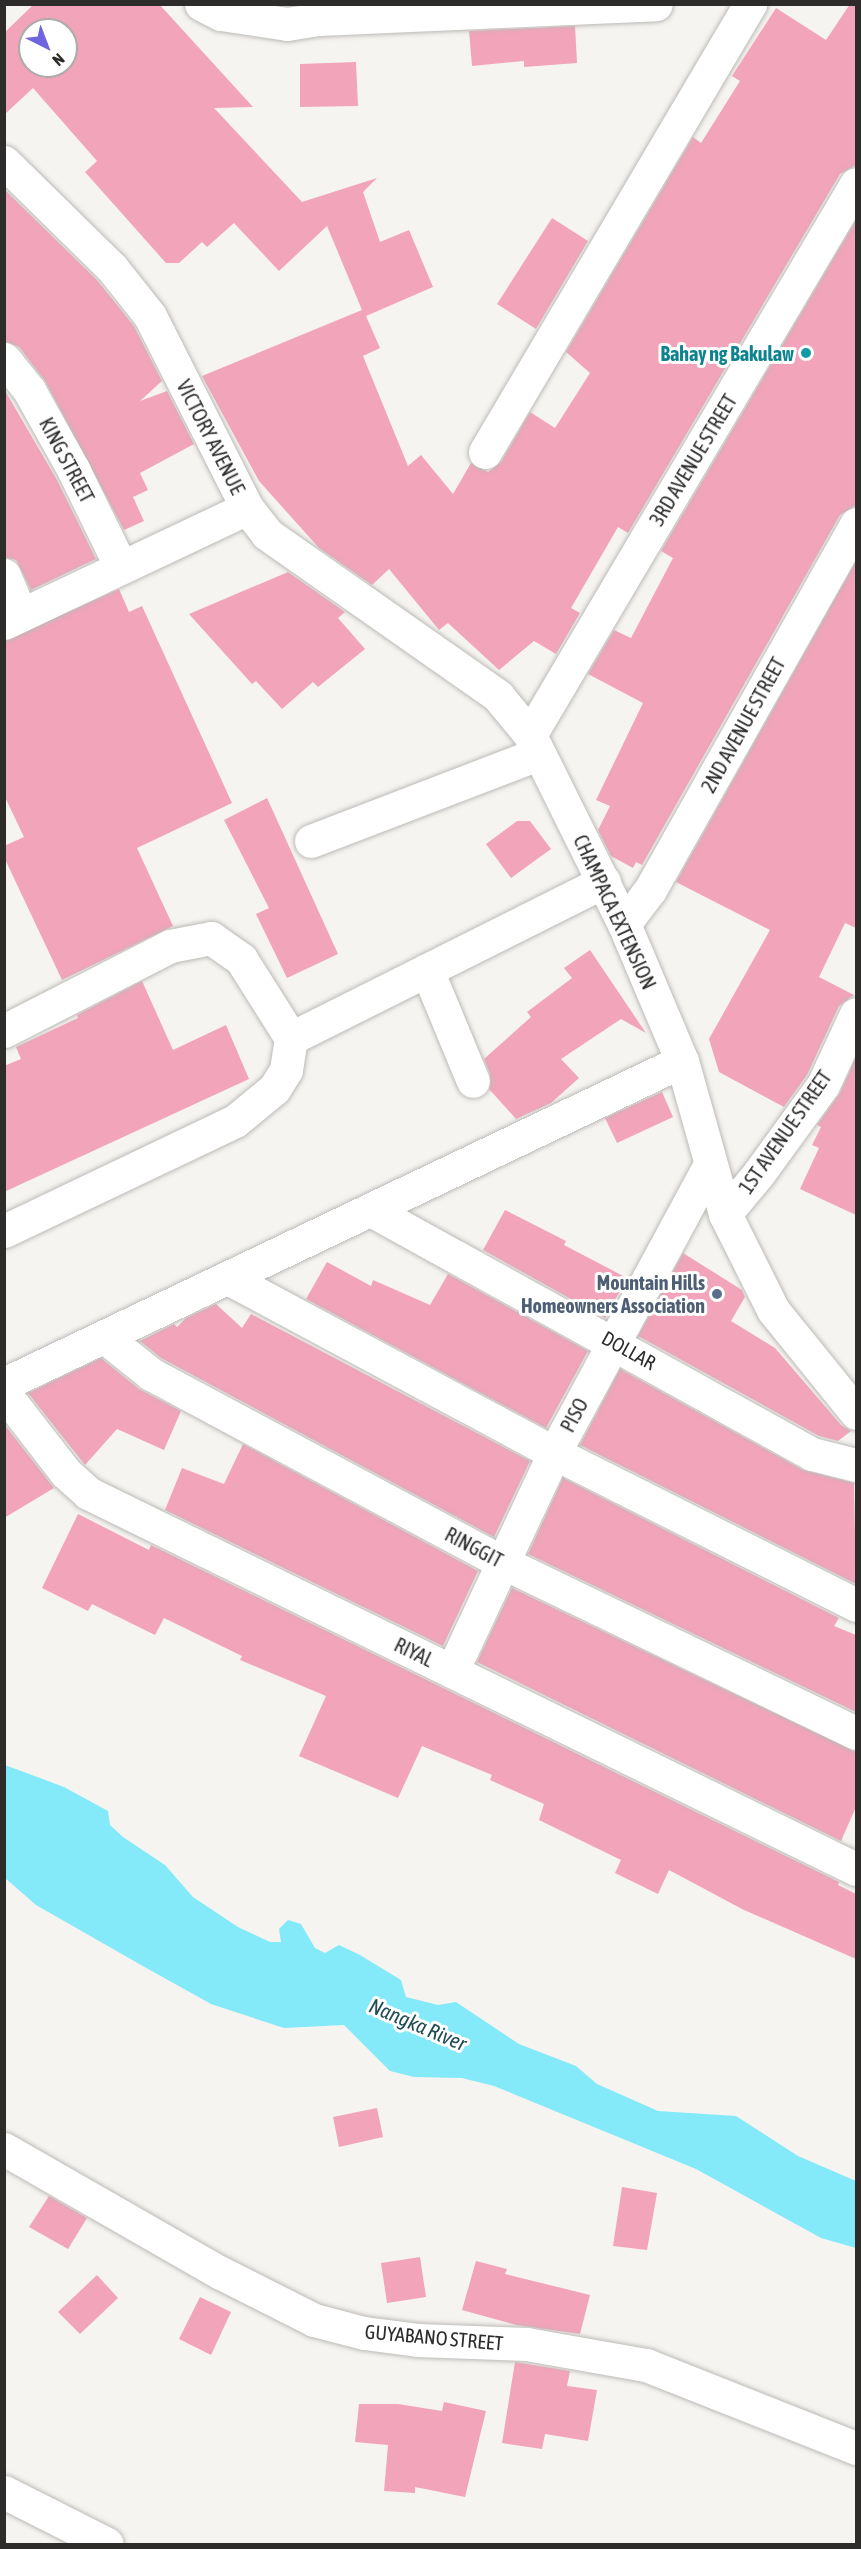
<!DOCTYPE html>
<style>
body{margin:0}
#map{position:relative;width:861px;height:2549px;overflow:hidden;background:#f6f4f1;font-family:"Asap Condensed",sans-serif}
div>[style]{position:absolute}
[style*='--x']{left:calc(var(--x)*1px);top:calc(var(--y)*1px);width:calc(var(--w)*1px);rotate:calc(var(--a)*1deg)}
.water>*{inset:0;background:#84e9f8}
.building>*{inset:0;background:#f2a4bb}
.roads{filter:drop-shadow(0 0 2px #bcbab7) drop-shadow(0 0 2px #bcbab7)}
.minor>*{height:33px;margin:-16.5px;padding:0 16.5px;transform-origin:16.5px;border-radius:16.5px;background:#fff}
.dots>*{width:16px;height:16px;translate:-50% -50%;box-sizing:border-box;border:3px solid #fff;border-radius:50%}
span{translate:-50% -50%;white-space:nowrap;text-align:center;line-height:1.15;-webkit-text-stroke:6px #fff;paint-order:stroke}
.culture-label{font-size:20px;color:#0d838f;font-weight:700}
.right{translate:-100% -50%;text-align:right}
.street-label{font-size:20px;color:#2d2c2b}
.service-label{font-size:20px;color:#4e5e75;font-weight:700}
.water-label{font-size:21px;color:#204e54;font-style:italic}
.frame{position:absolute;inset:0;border:6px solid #2d2c2b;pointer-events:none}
.north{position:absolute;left:18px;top:18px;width:60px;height:60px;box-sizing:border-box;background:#fff;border:2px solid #ababaa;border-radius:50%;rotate:138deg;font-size:16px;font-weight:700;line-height:24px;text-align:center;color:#2d2c2b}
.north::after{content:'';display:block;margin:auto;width:21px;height:27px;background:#6f65e0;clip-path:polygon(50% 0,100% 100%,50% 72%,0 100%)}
</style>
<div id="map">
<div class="water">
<i style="clip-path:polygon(5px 1765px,64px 1787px,108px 1811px,110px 1825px,123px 1837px,165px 1865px,193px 1897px,238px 1927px,270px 1942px,281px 1942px,279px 1929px,288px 1920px,301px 1924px,315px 1948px,325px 1953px,339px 1945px,360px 1955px,401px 1980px,406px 1997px,438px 2005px,456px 2002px,519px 2044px,576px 2066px,597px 2084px,658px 2111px,736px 2116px,798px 2156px,856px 2181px,856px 2248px,821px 2238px,696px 2169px,494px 2086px,462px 2078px,414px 2077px,390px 2071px,344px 2025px,284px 2028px,211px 2004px,141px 1965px,36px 1905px,5px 1878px)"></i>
</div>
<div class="building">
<i style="clip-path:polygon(evenodd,34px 4px,159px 4px,253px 107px,214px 108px,302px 202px,377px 178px,363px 192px,380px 242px,409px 230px,433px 287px,366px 316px,380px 348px,363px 356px,408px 466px,421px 455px,453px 494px,471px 463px,488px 472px,501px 462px,530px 412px,555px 428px,590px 373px,566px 352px,693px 137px,701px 143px,740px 81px,732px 76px,776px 8px,826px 40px,850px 4px,856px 4px,856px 165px,840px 174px,628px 533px,618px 527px,571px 608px,580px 613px,556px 654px,534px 641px,499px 670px,448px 623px,439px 630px,389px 569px,372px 585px,319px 548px,259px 481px,202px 376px,362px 310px,327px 226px,279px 271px,234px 223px,207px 247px,202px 242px,179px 263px,166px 263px,85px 172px,97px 161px,33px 88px,4px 115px,4px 33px,34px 4px,30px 30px,66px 30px,66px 66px,30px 66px,30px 30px)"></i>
<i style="clip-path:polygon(575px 26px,577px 63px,524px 67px,524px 61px,472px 66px,469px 31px)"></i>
<i style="clip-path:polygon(356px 62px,358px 106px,300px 107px,300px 64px)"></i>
<i style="clip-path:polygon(4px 189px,97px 280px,134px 326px,162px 381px,140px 401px,167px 391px,194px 444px,140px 473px,148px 490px,133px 497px,144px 521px,124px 530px,45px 381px,19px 347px,4px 341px)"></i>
<i style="clip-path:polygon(552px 218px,588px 241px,536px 329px,497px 304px)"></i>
<i style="clip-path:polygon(856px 220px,856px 505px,840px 515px,642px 865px,636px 862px,633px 868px,611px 856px,598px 830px,610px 806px,596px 800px,643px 703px,588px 674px,614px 630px,631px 638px,673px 558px,661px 551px)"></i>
<i style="clip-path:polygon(4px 389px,57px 480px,96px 559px,31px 590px,16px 560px,4px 557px)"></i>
<i style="clip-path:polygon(856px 561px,856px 928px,845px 923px,819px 977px,854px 995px,839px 1006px,807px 1075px,784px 1107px,719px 1072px,709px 1039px,770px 930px,676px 882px)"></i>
<i style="clip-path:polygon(288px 572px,345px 612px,338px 618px,365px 649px,318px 687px,313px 682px,282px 709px,256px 681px,252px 684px,189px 614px)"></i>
<i style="clip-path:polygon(119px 589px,129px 612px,142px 606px,232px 803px,137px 848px,173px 926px,62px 980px,4px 857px,4px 846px,24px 837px,4px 795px,4px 641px)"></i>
<i style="clip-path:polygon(267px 798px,338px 954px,287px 978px,256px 914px,269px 908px,224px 820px)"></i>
<i style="clip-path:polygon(517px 821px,530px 821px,551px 849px,511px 878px,486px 844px)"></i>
<i style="clip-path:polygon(590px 950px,646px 1033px,621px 1019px,561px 1059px,579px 1078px,551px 1103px,516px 1119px,489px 1089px,490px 1074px,484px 1059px,531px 1017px,527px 1012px,572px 978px,564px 968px)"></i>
<i style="clip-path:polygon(142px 981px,173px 1050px,226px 1025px,249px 1079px,4px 1192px,4px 1066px,21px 1059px,16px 1047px,78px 1018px,77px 1015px)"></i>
<i style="clip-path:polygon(856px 1057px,856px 1215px,800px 1189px,819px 1148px,812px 1145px,821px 1127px,817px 1125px,840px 1093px)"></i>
<i style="clip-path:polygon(662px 1092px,673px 1117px,617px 1143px,605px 1118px)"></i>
<i style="clip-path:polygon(505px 1210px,566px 1241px,564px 1245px,627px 1278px,605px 1318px,483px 1250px)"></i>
<i style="clip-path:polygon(683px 1253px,742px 1290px,745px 1297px,731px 1321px,775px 1348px,841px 1425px,851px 1431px,838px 1441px,819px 1436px,638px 1336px)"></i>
<i style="clip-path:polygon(327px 1262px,371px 1286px,373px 1280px,430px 1305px,448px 1274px,588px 1351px,546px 1428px,306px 1299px)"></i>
<i style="clip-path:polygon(216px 1304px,242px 1328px,251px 1314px,530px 1461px,494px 1537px,161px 1358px,140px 1341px,174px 1324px,177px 1327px,186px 1318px)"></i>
<i style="clip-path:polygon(101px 1358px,139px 1389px,181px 1411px,164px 1450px,117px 1429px,85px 1465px,28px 1393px)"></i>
<i style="clip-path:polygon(620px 1369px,803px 1470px,854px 1483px,856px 1584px,580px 1445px)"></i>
<i style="clip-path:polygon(4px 1424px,54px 1488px,4px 1518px)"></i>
<i style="clip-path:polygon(243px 1444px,478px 1571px,443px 1646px,165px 1510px,182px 1468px,224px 1484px)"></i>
<i style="clip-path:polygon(563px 1478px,839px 1618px,834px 1626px,856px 1635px,856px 1712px,528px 1554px)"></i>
<i style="clip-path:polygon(78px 1514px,149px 1550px,151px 1545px,839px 1882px,838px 1885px,856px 1894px,856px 1959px,742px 1909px,669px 1870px,658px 1894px,615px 1873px,621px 1860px,539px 1820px,544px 1804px,490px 1780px,492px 1775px,422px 1746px,398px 1798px,299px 1756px,326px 1696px,240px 1660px,242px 1656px,164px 1618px,155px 1635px,92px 1604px,88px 1611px,42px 1588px)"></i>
<i style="clip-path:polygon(512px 1588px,856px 1752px,856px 1807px,841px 1841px,477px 1662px)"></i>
<i style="clip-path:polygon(377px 2108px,383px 2137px,339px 2147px,333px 2117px)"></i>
<i style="clip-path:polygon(622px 2187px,657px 2193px,647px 2250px,613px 2246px)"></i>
<i style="clip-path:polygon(49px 2196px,87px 2218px,68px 2249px,29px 2227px)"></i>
<i style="clip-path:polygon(420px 2257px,426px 2297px,387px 2303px,381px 2263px)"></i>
<i style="clip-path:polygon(476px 2261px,507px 2269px,505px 2274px,590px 2295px,580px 2334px,516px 2325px,462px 2310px)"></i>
<i style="clip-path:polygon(97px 2275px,118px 2298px,80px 2334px,58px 2312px)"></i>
<i style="clip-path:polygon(200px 2297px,231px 2312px,211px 2355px,179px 2339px)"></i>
<i style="clip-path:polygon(515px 2362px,570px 2371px,567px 2386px,597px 2390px,588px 2441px,545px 2434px,542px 2449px,502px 2443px)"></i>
<i style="clip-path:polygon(444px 2402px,486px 2411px,465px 2497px,415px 2487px,415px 2493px,384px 2491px,388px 2445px,355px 2442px,359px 2404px,398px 2404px,442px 2411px)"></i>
</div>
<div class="roads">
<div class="minor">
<i style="--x:201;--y:4;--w:22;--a:27"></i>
<i style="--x:221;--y:14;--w:67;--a:8.6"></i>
<i style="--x:287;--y:24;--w:32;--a:-9"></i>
<i style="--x:319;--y:19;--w:337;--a:-2.5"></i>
<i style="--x:4;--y:162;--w:151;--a:44.5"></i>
<i style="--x:112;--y:268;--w:61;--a:51.6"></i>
<i style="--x:150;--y:316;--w:215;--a:63.2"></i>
<i style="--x:247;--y:508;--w:33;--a:52"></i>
<i style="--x:267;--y:534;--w:282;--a:35"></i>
<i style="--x:498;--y:696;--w:50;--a:50.6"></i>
<i style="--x:530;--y:735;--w:211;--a:63.6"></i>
<i style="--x:624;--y:924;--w:149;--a:67.1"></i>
<i style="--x:682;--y:1061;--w:159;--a:74.3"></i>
<i style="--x:725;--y:1214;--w:107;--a:63.4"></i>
<i style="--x:773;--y:1310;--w:132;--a:51.1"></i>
<i style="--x:4;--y:359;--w:40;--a:51"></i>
<i style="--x:29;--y:390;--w:93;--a:60.9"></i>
<i style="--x:74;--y:471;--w:107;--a:63.9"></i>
<i style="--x:485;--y:452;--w:521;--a:-59.39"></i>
<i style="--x:4;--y:575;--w:43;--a:67"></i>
<i style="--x:4;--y:623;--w:269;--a:-25.3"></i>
<i style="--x:530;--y:735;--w:640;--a:-59.39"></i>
<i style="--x:311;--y:841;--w:243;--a:-21"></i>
<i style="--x:624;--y:924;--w:43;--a:-52.6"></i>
<i style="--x:650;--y:890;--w:420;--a:-60.6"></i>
<i style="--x:427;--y:970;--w:120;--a:67.5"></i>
<i style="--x:4;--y:1031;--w:186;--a:-27.1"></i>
<i style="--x:170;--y:946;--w:42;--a:-11"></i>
<i style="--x:211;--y:938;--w:37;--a:35"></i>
<i style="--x:241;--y:959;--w:93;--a:57.7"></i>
<i style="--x:291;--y:1038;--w:32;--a:99"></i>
<i style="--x:286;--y:1070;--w:22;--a:122"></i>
<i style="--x:274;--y:1089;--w:50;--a:140.6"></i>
<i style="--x:235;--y:1121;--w:256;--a:154.5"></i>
<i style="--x:291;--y:1038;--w:350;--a:-26.6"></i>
<i style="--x:371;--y:1210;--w:504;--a:28.96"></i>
<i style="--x:812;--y:1454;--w:45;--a:14"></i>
<i style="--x:725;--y:1214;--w:53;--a:-50.3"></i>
<i style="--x:759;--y:1173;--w:109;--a:-54"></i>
<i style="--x:823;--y:1085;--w:78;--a:-65.1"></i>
<i style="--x:228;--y:1278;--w:370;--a:28.2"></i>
<i style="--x:554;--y:1453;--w:338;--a:26.7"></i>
<i style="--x:106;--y:1338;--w:58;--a:38.7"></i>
<i style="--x:151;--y:1374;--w:398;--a:28.2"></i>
<i style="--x:502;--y:1562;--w:393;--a:25.8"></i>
<i style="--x:4;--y:1384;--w:751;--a:-25.47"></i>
<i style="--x:4;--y:1393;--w:101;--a:52.2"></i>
<i style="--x:66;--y:1473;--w:30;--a:42"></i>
<i style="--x:88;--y:1493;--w:855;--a:26.09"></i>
<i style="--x:452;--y:1671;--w:241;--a:-64.9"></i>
<i style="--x:554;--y:1453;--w:326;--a:-61.6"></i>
<i style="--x:4;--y:2149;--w:248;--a:29.8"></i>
<i style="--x:219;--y:2272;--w:106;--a:26.8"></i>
<i style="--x:314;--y:2320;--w:52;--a:14.6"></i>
<i style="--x:364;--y:2333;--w:54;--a:7.4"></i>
<i style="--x:418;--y:2340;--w:109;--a:2.1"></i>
<i style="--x:527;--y:2344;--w:121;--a:10"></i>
<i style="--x:646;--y:2365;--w:226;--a:21.6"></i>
<i style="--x:4;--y:2492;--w:115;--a:26.8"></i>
</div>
</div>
<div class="dots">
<i style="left:806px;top:353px;background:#0f9aa8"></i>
<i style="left:717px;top:1294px;background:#5c6f8a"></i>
</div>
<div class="culture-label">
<span class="right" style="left:794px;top:353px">Bahay ng Bakulaw</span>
</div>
<div class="street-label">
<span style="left:211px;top:437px;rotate:63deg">VICTORY AVENUE</span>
<span style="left:67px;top:460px;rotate:62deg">KING STREET</span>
<span style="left:693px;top:460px;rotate:-59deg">3RD AVENUE STREET</span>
<span style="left:743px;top:725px;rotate:-61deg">2ND AVENUE STREET</span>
<span style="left:615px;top:912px;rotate:65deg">CHAMPACA EXTENSION</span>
<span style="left:785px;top:1132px;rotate:-55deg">1ST AVENUE STREET</span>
<span style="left:629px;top:1350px;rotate:29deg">DOLLAR</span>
<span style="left:574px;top:1415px;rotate:-62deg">PISO</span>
<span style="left:474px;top:1547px;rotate:28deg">RINGGIT</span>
<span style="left:414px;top:1652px;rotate:26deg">RIYAL</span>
<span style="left:434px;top:2337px;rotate:5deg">GUYABANO STREET</span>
</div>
<div class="service-label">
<span class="right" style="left:705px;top:1294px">Mountain Hills<br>Homeowners Association</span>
</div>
<div class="water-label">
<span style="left:418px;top:2024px;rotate:23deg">Nangka River</span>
</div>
<div class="frame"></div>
<div class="north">N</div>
</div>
